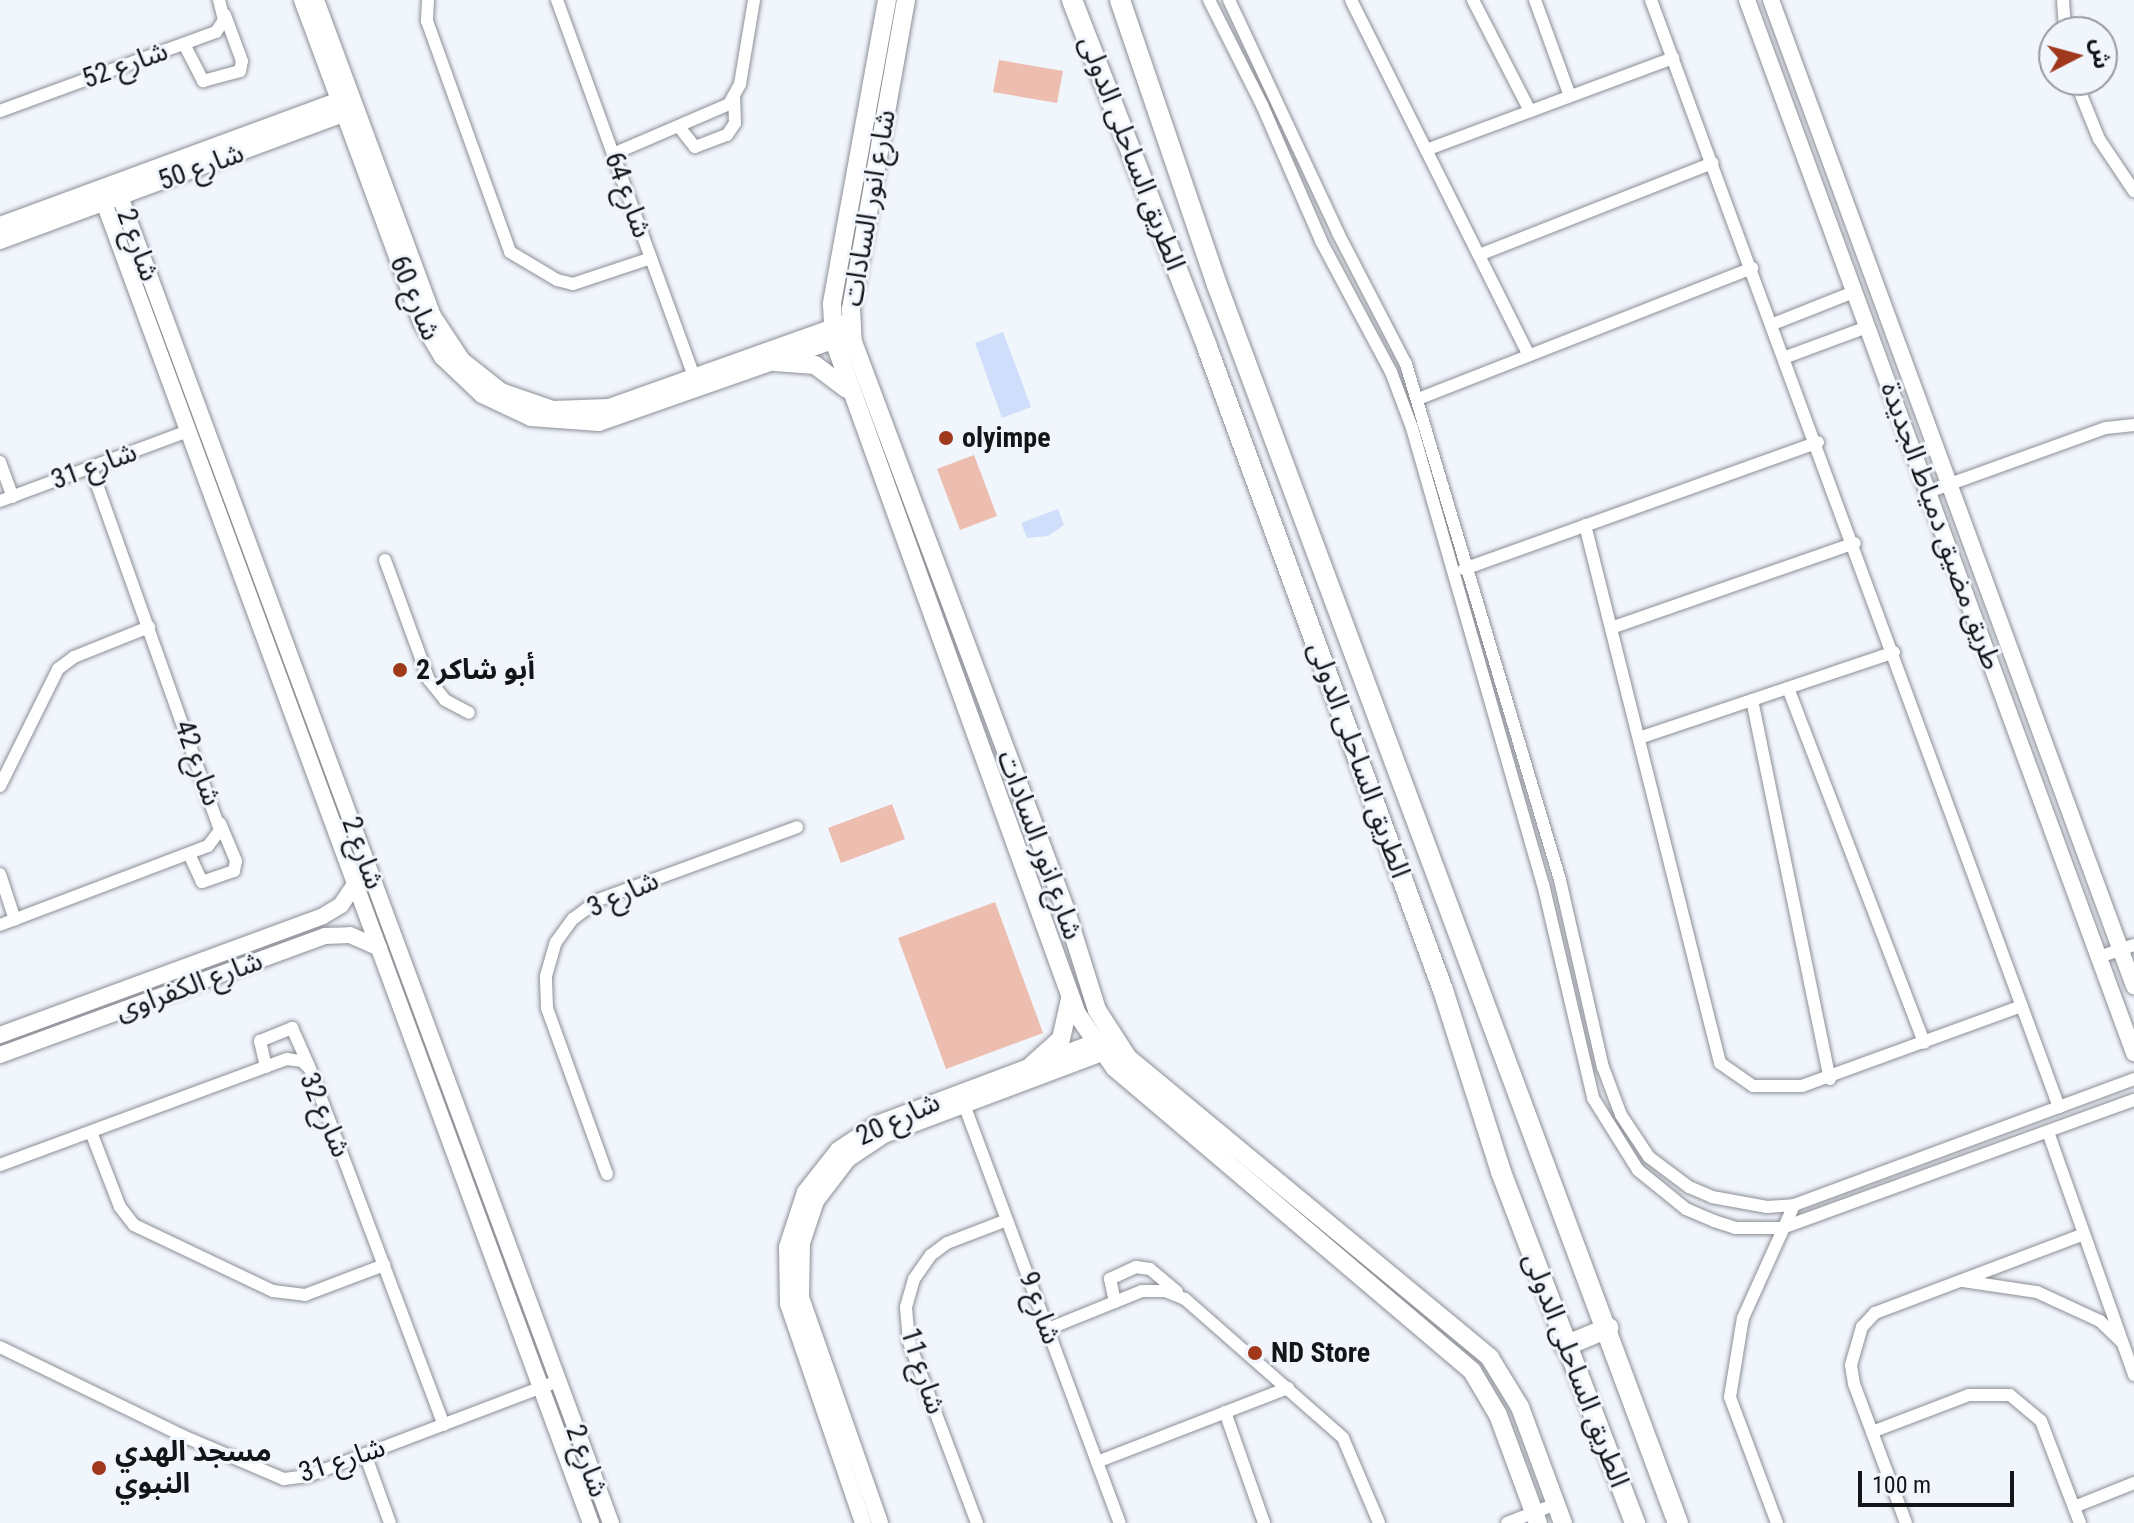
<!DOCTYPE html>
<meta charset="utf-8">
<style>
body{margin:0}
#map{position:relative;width:2134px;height:1523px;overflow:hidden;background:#f1f5fc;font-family:"Roboto Condensed","Noto Sans Arabic",sans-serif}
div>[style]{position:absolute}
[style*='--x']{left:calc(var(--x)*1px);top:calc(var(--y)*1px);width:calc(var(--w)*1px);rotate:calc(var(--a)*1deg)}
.green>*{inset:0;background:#edbdb0}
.water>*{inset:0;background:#cfdefb}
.roads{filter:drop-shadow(0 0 2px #8c8f95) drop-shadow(0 0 2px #8c8f95)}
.minor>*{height:12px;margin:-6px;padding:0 6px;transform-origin:6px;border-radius:6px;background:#fff}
.tertiary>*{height:16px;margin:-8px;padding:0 8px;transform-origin:8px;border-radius:8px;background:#fff}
.secondary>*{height:18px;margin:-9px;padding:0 9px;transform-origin:9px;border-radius:9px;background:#fff}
.trunk>*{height:20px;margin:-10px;padding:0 10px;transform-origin:10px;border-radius:10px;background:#fff}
.dots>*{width:22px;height:22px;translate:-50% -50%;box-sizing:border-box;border:4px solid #f1f5fc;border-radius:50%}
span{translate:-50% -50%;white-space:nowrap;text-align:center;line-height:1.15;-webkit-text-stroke:6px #f1f5fc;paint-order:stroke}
.street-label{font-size:28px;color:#141518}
.poi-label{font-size:28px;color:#141518;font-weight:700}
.left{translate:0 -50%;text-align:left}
.north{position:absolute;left:2038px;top:16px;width:80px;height:80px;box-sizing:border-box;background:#f1f5fc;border:2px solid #999ba1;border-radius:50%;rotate:84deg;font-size:22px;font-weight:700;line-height:32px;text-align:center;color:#141518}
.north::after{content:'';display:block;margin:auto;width:28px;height:36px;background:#a0381c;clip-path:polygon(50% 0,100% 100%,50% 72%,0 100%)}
.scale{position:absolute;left:1858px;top:1471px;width:156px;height:36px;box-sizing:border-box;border:4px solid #141518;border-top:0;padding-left:10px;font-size:24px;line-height:28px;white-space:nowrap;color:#141518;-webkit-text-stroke:6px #f1f5fc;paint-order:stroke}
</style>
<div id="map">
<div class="green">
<i style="clip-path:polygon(999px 60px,1063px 71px,1057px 103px,993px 92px)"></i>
<i style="clip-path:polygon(974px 455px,997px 516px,960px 530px,937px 469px)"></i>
<i style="clip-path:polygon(892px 804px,905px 839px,841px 863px,828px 828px)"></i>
<i style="clip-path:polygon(995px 902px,1043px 1033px,946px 1069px,898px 938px)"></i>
</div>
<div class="water">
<i style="clip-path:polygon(1003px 332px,1031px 407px,1002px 418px,975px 343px)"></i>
<i style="clip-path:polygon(1058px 509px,1064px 525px,1048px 536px,1027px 538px,1021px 523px)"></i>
</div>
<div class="roads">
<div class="minor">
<i style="--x:428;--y:0;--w:21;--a:93"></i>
<i style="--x:427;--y:21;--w:245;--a:70.2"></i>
<i style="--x:510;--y:252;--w:55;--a:30.8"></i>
<i style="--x:557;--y:280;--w:16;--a:14"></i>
<i style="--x:573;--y:284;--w:82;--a:-18.4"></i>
<i style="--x:557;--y:0;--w:409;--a:70"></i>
<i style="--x:1209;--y:0;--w:118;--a:63.2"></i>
<i style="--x:1262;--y:105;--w:148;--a:66.5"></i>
<i style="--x:1321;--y:241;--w:149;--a:61.9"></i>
<i style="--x:1391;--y:372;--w:60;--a:69.4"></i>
<i style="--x:1412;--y:428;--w:474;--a:74"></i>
<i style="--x:1543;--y:884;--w:220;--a:76.8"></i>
<i style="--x:1593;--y:1098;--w:85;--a:58"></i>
<i style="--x:1638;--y:1170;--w:62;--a:39.1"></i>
<i style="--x:1686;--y:1209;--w:30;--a:23"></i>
<i style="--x:1714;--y:1221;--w:22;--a:18"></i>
<i style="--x:1735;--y:1228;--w:47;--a:0"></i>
<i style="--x:1782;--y:1228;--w:375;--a:-20"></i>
<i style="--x:1229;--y:0;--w:257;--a:64.9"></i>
<i style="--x:1338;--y:233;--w:148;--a:62.6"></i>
<i style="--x:1406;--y:364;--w:538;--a:73.38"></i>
<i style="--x:1560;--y:880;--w:192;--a:77.1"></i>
<i style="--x:1603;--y:1067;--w:51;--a:69.4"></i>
<i style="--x:1621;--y:1115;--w:50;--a:56.3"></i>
<i style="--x:1649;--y:1157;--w:50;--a:36.9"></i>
<i style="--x:1689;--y:1187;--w:25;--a:23"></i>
<i style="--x:1712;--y:1197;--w:56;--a:10.3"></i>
<i style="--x:1767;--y:1207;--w:27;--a:-4"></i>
<i style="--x:1794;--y:1205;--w:363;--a:-20.3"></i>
<i style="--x:1351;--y:0;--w:397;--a:63.4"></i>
<i style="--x:1473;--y:0;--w:125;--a:62.8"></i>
<i style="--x:1535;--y:0;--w:102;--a:70"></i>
<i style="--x:1651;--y:0;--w:1180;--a:69.77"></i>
<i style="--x:2063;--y:0;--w:32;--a:86"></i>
<i style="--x:184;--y:44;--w:42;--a:62.8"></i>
<i style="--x:203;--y:81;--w:38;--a:-15"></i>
<i style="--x:240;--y:71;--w:10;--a:-79"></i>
<i style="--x:242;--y:61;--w:49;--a:-110.3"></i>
<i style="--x:2075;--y:80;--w:64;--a:67.9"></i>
<i style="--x:2099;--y:139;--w:63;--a:56.1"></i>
<i style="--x:0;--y:111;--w:230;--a:-20.1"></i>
<i style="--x:216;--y:32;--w:14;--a:-56"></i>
<i style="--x:224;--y:20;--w:21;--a:-104"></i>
<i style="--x:680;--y:128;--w:24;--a:52"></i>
<i style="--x:695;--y:147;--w:34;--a:-21"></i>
<i style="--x:727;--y:135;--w:14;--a:-56"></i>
<i style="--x:735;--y:123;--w:24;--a:-92"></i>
<i style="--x:1426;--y:150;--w:264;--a:-20.4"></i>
<i style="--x:613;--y:154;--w:126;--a:-23.3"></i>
<i style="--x:729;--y:104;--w:23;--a:-61"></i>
<i style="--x:740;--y:84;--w:85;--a:-80.5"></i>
<i style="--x:1479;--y:255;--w:251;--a:-21.5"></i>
<i style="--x:1773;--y:324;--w:87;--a:-21.6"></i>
<i style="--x:1786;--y:357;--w:86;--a:-20.3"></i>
<i style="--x:1418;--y:399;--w:359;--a:-21.4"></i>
<i style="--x:0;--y:462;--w:37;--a:70"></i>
<i style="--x:1928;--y:492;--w:189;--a:-19.8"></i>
<i style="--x:2106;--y:428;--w:28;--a:-6"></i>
<i style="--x:0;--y:501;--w:201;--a:-20.4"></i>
<i style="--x:1585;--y:525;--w:555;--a:75.91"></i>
<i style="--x:1720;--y:1063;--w:40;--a:34.9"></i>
<i style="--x:1753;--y:1086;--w:49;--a:0"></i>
<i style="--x:1802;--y:1086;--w:234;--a:-20"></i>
<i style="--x:385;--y:560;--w:128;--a:69.9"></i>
<i style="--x:429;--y:680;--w:26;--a:51"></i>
<i style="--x:445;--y:700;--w:27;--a:28"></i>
<i style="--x:1464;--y:569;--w:376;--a:-19.7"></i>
<i style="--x:1611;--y:628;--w:258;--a:-19.2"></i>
<i style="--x:1788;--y:688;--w:380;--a:69"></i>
<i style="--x:1752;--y:700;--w:387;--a:78.4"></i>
<i style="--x:1639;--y:738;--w:269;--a:-18.6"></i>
<i style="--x:0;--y:786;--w:131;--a:-63.6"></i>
<i style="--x:58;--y:669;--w:20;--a:-37"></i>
<i style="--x:74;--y:657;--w:81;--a:-21.8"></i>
<i style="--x:189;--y:854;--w:31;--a:65"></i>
<i style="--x:202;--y:882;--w:34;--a:-19"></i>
<i style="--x:234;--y:871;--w:10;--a:-79"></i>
<i style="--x:236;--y:861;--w:41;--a:-112.8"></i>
<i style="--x:0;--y:874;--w:48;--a:71.9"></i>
<i style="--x:0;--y:925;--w:222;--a:-20.8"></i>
<i style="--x:208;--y:846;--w:20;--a:-53"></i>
<i style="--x:220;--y:830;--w:385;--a:-109.6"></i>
<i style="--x:2099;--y:957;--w:37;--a:-19"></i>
<i style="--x:266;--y:1067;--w:27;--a:-103"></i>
<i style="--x:260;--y:1041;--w:35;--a:-22"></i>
<i style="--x:292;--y:1028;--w:42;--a:65.9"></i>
<i style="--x:962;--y:1099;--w:452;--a:69.6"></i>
<i style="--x:91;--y:1132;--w:80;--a:68.9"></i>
<i style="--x:120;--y:1207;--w:23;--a:52"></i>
<i style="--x:134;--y:1225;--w:154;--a:25.4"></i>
<i style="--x:273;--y:1291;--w:32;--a:7"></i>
<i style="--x:305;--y:1295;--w:85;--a:-20.8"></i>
<i style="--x:2048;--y:1132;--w:258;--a:70.5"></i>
<i style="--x:0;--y:1165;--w:306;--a:-20.3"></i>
<i style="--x:287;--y:1059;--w:15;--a:8"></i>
<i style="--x:302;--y:1061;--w:11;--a:45"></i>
<i style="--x:310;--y:1069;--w:380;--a:69.4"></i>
<i style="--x:607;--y:1174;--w:177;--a:-109.9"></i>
<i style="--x:547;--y:1008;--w:32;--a:-92"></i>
<i style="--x:546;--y:976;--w:35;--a:-74"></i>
<i style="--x:556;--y:942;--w:29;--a:-54"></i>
<i style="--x:573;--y:919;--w:31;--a:-37"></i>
<i style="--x:598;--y:900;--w:212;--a:-20.1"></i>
<i style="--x:1963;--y:1281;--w:75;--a:8.5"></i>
<i style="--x:2037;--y:1292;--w:69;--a:24.7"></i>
<i style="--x:2100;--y:1321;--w:29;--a:44"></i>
<i style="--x:1115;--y:1302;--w:24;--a:-102"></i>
<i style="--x:1110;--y:1279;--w:29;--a:-25"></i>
<i style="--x:1136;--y:1267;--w:14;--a:8"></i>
<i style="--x:1150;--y:1269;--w:35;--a:40"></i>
<i style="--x:1048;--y:1329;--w:101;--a:-22"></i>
<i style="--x:1142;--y:1291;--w:23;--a:0"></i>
<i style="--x:1165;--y:1291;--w:22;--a:22"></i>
<i style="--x:1185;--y:1299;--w:210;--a:41.3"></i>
<i style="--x:1343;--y:1438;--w:92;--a:67"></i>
<i style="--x:0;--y:1347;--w:203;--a:25.9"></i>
<i style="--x:183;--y:1436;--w:110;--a:23.1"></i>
<i style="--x:284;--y:1479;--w:24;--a:-7"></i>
<i style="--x:308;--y:1476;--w:267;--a:-20.8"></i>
<i style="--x:1225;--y:1412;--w:118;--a:70.6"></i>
<i style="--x:1872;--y:1432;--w:104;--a:-20.9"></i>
<i style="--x:1969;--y:1395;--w:41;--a:0"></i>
<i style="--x:2010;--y:1395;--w:40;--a:40"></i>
<i style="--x:2041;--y:1421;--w:109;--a:69.1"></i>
<i style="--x:365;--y:1454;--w:73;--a:70.1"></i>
<i style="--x:1097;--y:1462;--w:205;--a:-21.2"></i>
<i style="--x:2074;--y:1507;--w:65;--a:-21.8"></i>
<i style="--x:977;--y:1523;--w:193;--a:-110.6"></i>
<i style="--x:909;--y:1342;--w:35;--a:-95"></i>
<i style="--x:906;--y:1307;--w:29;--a:-74"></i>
<i style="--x:914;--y:1279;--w:29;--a:-55"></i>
<i style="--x:931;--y:1255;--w:20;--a:-37"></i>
<i style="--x:947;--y:1243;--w:64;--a:-21"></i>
<i style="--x:1507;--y:1523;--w:53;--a:-21.2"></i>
<i style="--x:1777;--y:1523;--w:134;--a:-110.5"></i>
<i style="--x:1730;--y:1397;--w:80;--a:-80.7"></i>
<i style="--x:1743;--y:1318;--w:124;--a:-65.7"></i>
<i style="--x:1906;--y:1523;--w:148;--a:-110.5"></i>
<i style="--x:1854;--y:1384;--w:19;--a:-99"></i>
<i style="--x:1851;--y:1365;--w:40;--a:-74"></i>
<i style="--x:1862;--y:1327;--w:19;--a:-47"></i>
<i style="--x:1875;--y:1313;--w:223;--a:-20.7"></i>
</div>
<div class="tertiary">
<i style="--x:302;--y:0;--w:343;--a:69.7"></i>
<i style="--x:421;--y:322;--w:41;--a:59"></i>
<i style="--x:442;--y:357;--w:55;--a:43.5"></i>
<i style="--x:482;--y:395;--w:54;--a:25.1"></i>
<i style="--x:531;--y:418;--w:68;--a:4.2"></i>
<i style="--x:599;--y:423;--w:260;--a:-19.3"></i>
<i style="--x:316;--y:0;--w:337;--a:69.7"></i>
<i style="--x:433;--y:316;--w:53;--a:56.6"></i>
<i style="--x:462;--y:360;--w:50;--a:38.5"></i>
<i style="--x:501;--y:391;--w:55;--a:19.1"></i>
<i style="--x:553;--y:409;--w:56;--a:-2"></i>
<i style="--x:609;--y:407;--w:256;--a:-19.6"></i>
<i style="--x:1747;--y:0;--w:1122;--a:69.82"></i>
<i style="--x:1771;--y:0;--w:1051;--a:69.79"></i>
<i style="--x:115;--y:183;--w:1429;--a:69.69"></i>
<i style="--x:99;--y:189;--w:1422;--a:69.76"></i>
<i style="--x:0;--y:225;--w:369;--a:-20.2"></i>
<i style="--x:0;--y:241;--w:374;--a:-20.3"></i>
<i style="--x:0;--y:1035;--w:344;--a:-20.2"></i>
<i style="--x:323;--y:916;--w:21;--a:-31"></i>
<i style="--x:341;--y:905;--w:25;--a:-56"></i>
<i style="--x:0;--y:1055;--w:346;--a:-20.1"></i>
<i style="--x:325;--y:936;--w:25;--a:-2"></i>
<i style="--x:350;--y:935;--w:32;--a:24"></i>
<i style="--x:863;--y:1523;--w:231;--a:-108.9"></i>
<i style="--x:788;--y:1304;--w:57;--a:-91"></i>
<i style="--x:787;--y:1247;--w:58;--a:-71.9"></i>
<i style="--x:805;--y:1192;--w:53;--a:-51.8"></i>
<i style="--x:838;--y:1150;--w:47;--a:-33.7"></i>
<i style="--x:877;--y:1124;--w:245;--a:-20.6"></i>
<i style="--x:880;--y:1523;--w:238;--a:-109.3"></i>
<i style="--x:801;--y:1298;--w:55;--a:-89"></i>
<i style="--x:802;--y:1243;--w:44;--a:-71.6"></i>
<i style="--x:816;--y:1201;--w:53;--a:-52.7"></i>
<i style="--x:848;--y:1159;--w:43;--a:-33.7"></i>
<i style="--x:884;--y:1135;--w:248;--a:-20.6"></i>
</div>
<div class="secondary">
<i style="--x:887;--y:0;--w:309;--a:100.3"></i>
<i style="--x:832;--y:304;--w:37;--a:87"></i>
<i style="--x:834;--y:341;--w:716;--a:70.15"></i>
<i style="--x:1077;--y:1014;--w:66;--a:54.9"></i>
<i style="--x:1115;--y:1068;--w:468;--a:40.3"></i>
<i style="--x:1472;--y:1371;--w:51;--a:59.4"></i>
<i style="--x:1498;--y:1415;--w:115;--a:69.7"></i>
<i style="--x:906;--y:0;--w:314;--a:100.1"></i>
<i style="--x:851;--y:309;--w:33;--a:87"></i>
<i style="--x:853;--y:342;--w:608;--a:69.48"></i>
<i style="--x:1066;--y:911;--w:104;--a:72.6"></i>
<i style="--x:1097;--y:1010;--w:57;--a:57.1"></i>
<i style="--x:1128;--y:1058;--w:470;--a:39.6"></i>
<i style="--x:1490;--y:1358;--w:57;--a:58.5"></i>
<i style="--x:1520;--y:1407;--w:124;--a:69.7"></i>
<i style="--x:775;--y:362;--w:40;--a:4.3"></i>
<i style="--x:815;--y:365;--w:40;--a:37"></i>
<i style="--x:1032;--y:1065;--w:39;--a:-42"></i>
<i style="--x:1061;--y:1039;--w:41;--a:-77.3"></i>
</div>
<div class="trunk">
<i style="--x:1072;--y:0;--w:372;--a:68.7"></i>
<i style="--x:1207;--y:347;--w:685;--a:69.85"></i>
<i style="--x:1443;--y:990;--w:191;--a:72.3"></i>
<i style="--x:1501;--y:1172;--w:376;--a:69.1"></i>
<i style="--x:1120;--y:0;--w:301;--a:71.2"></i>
<i style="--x:1217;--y:285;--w:1321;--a:69.58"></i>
<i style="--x:1565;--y:1346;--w:47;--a:-22.7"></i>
</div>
</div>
<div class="dots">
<i style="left:946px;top:438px;background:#a0381c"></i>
<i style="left:400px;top:670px;background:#a0381c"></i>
<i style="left:1255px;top:1353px;background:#a0381c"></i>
<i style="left:99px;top:1468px;background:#a0381c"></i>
</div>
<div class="street-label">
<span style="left:125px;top:65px;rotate:-20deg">شارع 52</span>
<span style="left:1132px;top:153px;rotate:69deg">الطريق الساحلى الدولى</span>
<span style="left:201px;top:167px;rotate:-20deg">شارع 50</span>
<span style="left:628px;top:195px;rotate:70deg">شارع 64</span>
<span style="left:869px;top:208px;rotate:-80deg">شارع انور السادات</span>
<span style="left:138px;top:245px;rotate:70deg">شارع 2</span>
<span style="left:415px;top:298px;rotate:67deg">شارع 60</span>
<span style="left:94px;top:466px;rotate:-20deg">شارع 31</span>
<span style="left:1941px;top:526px;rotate:70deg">طريق مضيق دمياط الجديدة</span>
<span style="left:1359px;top:760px;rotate:70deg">الطريق الساحلى الدولى</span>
<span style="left:198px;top:763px;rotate:70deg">شارع 42</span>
<span style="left:1040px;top:845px;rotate:70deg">شارع انور السادات</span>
<span style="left:363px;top:853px;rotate:70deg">شارع 2</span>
<span style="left:623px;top:894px;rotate:-24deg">شارع 3</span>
<span style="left:189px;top:986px;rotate:-20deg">شارع الكفراوى</span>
<span style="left:325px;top:1115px;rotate:67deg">شارع 32</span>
<span style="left:898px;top:1119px;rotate:-25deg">شارع 20</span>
<span style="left:1040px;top:1308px;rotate:70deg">شارع 9</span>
<span style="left:1576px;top:1370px;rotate:69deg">الطريق الساحلى الدولى</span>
<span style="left:923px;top:1371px;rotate:72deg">شارع 11</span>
<span style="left:342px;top:1460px;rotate:-18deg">شارع 31</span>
<span style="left:587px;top:1461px;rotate:70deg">شارع 2</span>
</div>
<div class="poi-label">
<span class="left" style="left:962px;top:438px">olyimpe</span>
<span class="left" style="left:416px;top:670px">أبو شاكر 2</span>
<span class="left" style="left:1271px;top:1353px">ND Store</span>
<span class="left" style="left:115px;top:1468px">مسجد الهدي<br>النبوي</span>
</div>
<div class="north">ش</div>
<div class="scale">100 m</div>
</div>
